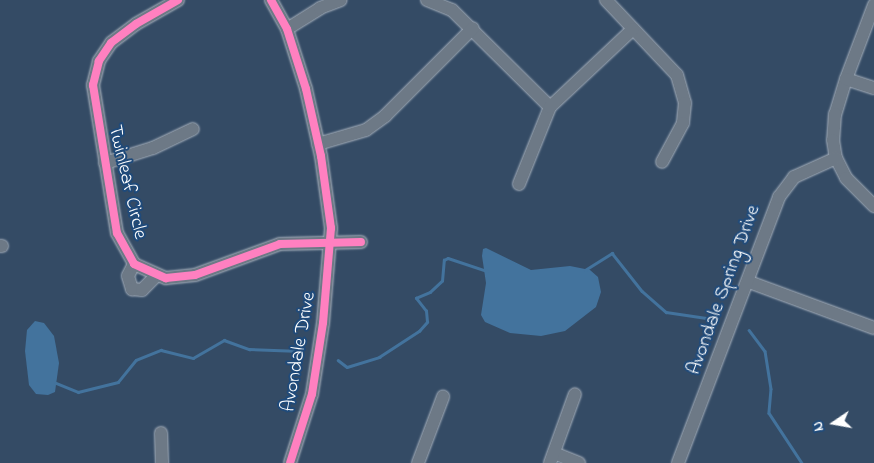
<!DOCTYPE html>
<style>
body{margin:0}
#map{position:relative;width:874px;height:463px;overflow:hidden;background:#344b65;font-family:"Indie Flower",sans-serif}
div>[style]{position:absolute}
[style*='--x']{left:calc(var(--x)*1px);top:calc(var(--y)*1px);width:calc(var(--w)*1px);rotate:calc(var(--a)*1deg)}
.water>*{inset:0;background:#43739d}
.stream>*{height:2.5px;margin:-1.25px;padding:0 1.25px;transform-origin:1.25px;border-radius:1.25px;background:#43739d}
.roads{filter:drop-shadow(0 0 1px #a4aeba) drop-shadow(0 0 1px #a4aeba)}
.minor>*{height:12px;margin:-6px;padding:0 6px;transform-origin:6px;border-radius:6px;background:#6d7986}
.cycleway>*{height:8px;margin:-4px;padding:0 4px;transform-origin:4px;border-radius:4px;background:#ff80c0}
span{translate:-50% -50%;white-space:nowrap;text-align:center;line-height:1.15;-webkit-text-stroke:4px #1f4a7a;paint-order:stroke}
.street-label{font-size:20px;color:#fff}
.north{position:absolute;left:809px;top:398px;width:50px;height:50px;-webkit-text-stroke:4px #1f4a7a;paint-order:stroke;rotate:258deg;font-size:14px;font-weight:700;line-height:20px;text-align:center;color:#fff}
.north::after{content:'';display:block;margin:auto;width:18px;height:22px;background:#fff;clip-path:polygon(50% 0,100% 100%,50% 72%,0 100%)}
</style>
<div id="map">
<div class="water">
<i style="clip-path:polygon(486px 248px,531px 270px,570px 266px,590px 270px,598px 277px,601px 292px,596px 307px,565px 331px,541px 336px,510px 333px,485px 322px,481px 315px,486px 283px,482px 256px,483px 249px)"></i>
<i style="clip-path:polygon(35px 321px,44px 323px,54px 336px,59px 363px,55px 392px,48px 395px,36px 394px,29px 385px,25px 351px,27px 330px)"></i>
</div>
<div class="stream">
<i style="--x:585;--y:270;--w:32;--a:-32"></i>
<i style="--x:612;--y:253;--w:48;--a:51.7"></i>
<i style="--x:642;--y:291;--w:32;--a:41"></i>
<i style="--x:666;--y:312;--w:49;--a:8.3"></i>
<i style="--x:749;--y:330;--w:26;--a:53"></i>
<i style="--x:765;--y:351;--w:38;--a:81"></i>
<i style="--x:771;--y:389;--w:24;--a:95"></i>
<i style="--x:769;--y:413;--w:60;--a:56.6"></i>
<i style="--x:338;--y:360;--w:11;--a:38"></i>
<i style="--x:347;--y:367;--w:34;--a:-17"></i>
<i style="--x:379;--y:357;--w:48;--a:-33"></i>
<i style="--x:419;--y:331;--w:12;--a:-48"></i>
<i style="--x:427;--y:322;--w:11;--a:-95"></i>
<i style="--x:426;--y:311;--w:16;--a:-128"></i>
<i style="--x:416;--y:298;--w:15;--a:-23"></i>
<i style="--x:430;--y:292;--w:16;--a:-43"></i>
<i style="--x:442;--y:281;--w:21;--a:-85"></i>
<i style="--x:444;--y:260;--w:4;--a:-27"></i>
<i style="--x:448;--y:258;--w:41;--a:18.4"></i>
<i style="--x:56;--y:383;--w:24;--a:22"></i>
<i style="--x:78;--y:392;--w:41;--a:-14"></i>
<i style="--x:118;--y:382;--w:28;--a:-51"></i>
<i style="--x:136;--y:360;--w:27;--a:-22"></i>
<i style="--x:161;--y:350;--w:33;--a:14"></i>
<i style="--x:193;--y:358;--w:36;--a:-30"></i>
<i style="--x:224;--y:340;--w:27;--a:20"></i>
<i style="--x:249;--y:349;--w:51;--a:2.2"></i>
</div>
<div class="roads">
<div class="minor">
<i style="--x:178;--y:0;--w:48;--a:150.3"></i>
<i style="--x:136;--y:24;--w:31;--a:143"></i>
<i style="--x:111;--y:43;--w:22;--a:124"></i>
<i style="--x:99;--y:61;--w:25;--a:104"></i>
<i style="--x:93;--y:85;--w:150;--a:80.8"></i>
<i style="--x:117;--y:233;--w:35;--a:61"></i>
<i style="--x:134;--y:264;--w:35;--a:24"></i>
<i style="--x:166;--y:278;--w:29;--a:-6"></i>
<i style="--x:195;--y:275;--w:90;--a:-20"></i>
<i style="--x:280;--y:244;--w:81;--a:-1.4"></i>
<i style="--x:271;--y:0;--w:33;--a:61"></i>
<i style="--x:287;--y:29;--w:63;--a:72.4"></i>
<i style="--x:306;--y:89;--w:69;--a:77.4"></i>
<i style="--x:321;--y:156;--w:73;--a:82.1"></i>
<i style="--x:331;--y:228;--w:95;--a:94.8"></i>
<i style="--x:323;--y:323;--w:72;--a:98.8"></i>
<i style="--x:312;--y:394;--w:72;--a:107.7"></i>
<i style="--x:427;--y:0;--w:27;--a:22"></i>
<i style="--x:452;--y:10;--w:138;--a:44.7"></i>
<i style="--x:606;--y:0;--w:103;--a:46.6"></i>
<i style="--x:677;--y:75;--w:29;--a:74"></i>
<i style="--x:685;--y:103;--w:20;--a:96"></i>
<i style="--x:683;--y:123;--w:44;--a:118.3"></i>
<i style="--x:874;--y:5;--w:79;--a:110.7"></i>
<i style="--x:846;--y:79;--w:37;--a:107"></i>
<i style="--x:835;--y:114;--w:26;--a:94"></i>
<i style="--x:833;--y:140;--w:18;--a:81"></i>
<i style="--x:836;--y:158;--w:22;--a:63"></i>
<i style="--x:846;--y:178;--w:40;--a:45"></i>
<i style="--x:287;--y:29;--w:39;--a:-32"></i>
<i style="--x:320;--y:8;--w:22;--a:-21"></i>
<i style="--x:846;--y:79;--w:29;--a:18"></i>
<i style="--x:318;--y:144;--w:50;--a:-16.3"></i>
<i style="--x:366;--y:130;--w:24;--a:-36"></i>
<i style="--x:385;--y:116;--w:124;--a:-45"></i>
<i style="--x:105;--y:163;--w:50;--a:-17.4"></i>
<i style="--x:153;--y:148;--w:44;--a:-25.4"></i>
<i style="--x:519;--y:184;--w:83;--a:-68.1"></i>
<i style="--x:550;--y:107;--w:114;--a:-43.2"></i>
<i style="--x:0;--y:246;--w:2;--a:0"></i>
<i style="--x:134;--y:264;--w:13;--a:117"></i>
<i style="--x:128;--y:276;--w:14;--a:73"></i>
<i style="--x:132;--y:289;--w:10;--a:6"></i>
<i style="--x:142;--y:290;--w:20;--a:-45"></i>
<i style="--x:749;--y:282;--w:133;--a:20.2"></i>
<i style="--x:161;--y:433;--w:30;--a:88"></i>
<i style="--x:554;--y:453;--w:27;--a:22"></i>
<i style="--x:418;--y:463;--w:71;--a:-69.3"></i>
<i style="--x:550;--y:463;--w:73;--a:-70.1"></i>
<i style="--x:678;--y:463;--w:285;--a:-69.2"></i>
<i style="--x:779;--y:197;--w:25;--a:-53"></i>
<i style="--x:794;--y:177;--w:46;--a:-24.3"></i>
</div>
</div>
<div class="cycleway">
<i style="--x:178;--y:0;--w:48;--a:150.3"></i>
<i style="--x:136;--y:24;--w:31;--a:143"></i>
<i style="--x:111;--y:43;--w:22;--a:124"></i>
<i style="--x:99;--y:61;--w:25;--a:104"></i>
<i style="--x:93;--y:85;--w:150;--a:80.8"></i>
<i style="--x:117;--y:233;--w:35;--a:61"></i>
<i style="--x:134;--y:264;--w:35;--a:24"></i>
<i style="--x:166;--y:278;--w:29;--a:-6"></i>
<i style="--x:195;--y:275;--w:90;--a:-20"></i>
<i style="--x:280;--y:244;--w:81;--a:-1.4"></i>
<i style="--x:271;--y:0;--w:33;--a:61"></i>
<i style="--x:287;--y:29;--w:63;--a:72.4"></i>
<i style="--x:306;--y:89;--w:69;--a:77.4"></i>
<i style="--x:321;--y:156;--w:73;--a:82.1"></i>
<i style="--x:331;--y:228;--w:95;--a:94.8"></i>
<i style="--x:323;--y:323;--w:72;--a:98.8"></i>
<i style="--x:312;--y:394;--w:72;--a:107.7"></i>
</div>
<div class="street-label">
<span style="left:127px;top:182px;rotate:77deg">Twinleaf Circle</span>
<span style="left:724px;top:290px;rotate:-70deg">Avondale Spring Drive</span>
<span style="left:299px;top:352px;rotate:-80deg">Avondale Drive</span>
</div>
<div class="north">N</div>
</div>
